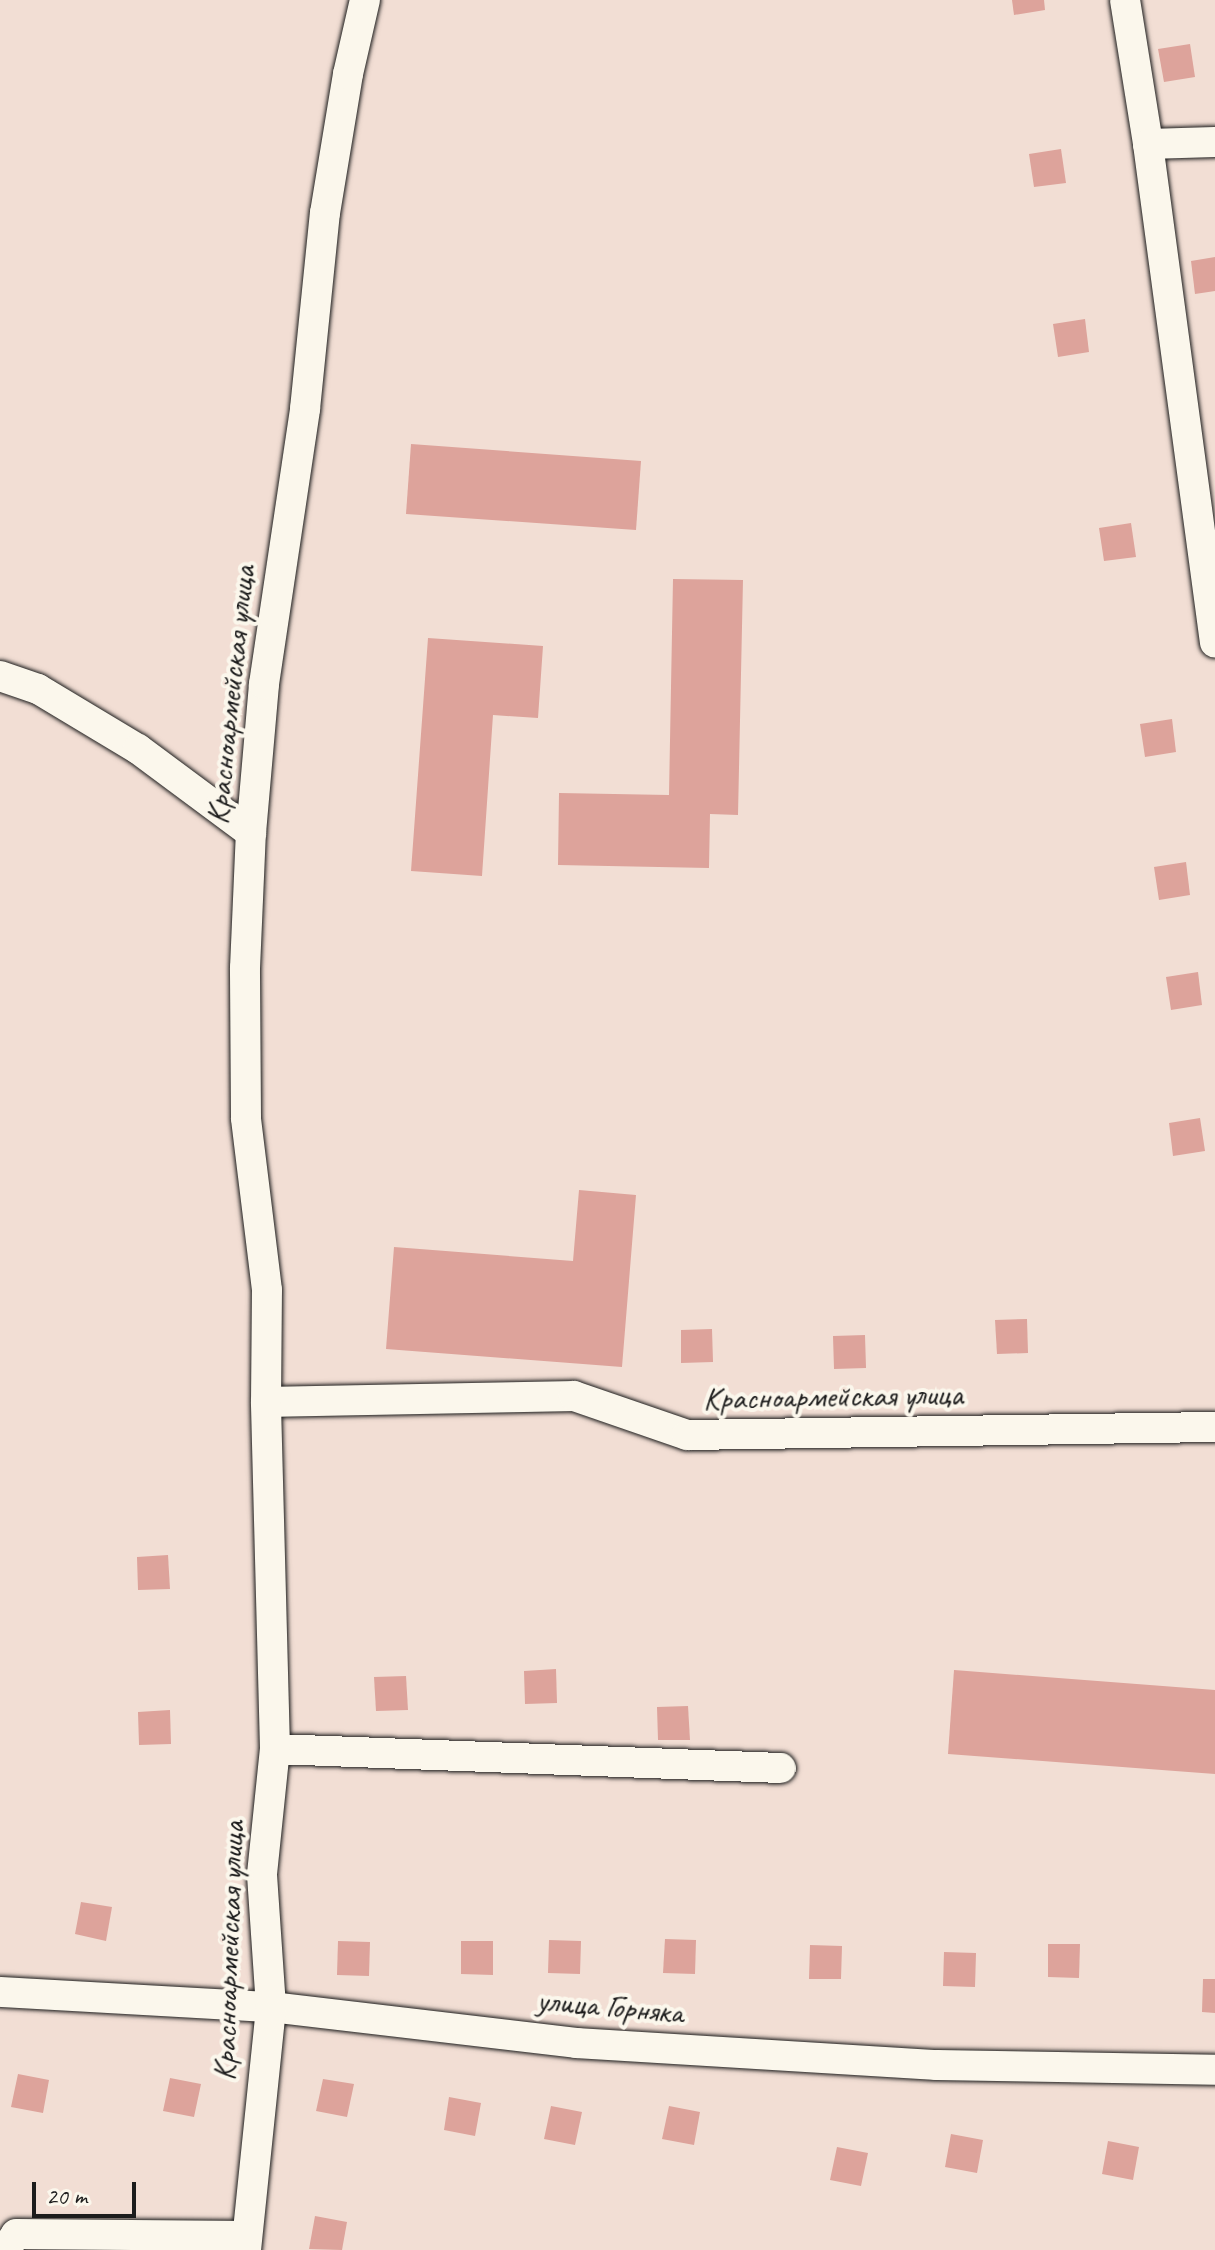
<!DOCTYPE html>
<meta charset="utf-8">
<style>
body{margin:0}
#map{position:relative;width:1215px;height:2250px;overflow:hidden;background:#f2ded4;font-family:Caveat,sans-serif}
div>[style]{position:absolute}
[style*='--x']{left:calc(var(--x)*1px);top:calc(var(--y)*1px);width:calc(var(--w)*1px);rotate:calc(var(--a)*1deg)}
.building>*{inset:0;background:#dda39b}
.roads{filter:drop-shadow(0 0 2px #1c1c1c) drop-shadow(0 0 2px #1c1c1c)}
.street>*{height:30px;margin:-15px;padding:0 15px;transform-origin:15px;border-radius:15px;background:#fbf7ec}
span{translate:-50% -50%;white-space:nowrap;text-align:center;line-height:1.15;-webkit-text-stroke:8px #fbf7ec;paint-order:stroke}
.street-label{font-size:32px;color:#1c1c1c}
.scale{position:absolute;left:32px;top:2182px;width:104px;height:36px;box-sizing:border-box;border:4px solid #1c1c1c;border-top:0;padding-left:10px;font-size:24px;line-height:28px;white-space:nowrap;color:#1c1c1c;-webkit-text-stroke:6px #fbf7ec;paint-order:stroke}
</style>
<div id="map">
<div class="building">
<i style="clip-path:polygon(1012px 0,1044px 0,1045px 10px,1014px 15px)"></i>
<i style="clip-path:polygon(1190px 44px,1195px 77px,1164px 82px,1158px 49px)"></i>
<i style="clip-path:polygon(1061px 149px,1066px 183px,1034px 187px,1029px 154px)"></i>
<i style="clip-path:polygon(1215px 257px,1215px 291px,1195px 294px,1191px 261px)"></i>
<i style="clip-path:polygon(1085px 319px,1089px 352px,1058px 357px,1053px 324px)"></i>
<i style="clip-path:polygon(411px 444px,641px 461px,636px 530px,406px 514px)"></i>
<i style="clip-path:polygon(1131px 523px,1136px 557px,1104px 561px,1099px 528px)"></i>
<i style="clip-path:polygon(673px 579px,743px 580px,738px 815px,710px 814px,709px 868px,558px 865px,559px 793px,669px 795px)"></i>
<i style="clip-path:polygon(428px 638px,543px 646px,538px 718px,493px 715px,482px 876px,411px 871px)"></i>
<i style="clip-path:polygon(1172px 719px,1176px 752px,1145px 757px,1140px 724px)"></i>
<i style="clip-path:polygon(1186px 862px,1190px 895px,1159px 900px,1154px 867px)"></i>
<i style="clip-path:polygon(1198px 972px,1202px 1005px,1171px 1010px,1166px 977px)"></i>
<i style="clip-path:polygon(1200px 1118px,1205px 1151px,1173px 1156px,1169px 1123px)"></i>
<i style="clip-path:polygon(579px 1190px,636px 1195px,622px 1367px,386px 1349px,394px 1247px,573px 1261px)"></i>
<i style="clip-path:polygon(1027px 1319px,1028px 1353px,997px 1354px,995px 1320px)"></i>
<i style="clip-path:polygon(712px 1329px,713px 1362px,681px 1363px,681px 1330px)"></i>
<i style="clip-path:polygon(865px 1335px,866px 1368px,834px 1369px,833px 1336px)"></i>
<i style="clip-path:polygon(168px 1555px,170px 1589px,138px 1590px,137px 1557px)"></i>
<i style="clip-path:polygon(556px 1669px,557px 1703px,525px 1704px,524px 1671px)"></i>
<i style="clip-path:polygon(954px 1670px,1215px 1690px,1215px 1774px,948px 1754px)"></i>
<i style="clip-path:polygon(406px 1676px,408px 1710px,376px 1711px,374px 1677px)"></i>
<i style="clip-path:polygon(688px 1706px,690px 1740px,658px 1740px,657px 1707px)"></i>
<i style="clip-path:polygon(170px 1710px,171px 1744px,139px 1745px,138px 1712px)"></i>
<i style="clip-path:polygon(81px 1902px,112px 1907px,106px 1941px,75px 1934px)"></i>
<i style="clip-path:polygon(665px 1939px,696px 1940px,695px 1974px,663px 1973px)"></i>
<i style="clip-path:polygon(549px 1940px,581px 1941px,580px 1974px,548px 1973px)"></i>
<i style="clip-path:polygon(338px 1941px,370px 1942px,369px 1976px,337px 1975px)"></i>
<i style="clip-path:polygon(461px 1941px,493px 1941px,493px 1975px,461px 1974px)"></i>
<i style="clip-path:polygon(1048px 1944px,1080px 1944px,1079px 1978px,1048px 1977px)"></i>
<i style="clip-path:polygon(810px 1945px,842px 1946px,841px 1979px,809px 1979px)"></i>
<i style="clip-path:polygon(944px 1952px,976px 1953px,975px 1987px,943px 1986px)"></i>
<i style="clip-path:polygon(1203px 1979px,1215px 1979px,1215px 2013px,1202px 2012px)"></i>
<i style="clip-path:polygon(18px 2074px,49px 2080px,43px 2113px,11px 2107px)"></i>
<i style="clip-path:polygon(170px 2078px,201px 2084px,194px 2117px,163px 2111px)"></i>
<i style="clip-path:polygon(323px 2079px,354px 2084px,347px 2117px,316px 2111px)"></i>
<i style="clip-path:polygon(449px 2097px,481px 2103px,475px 2136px,444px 2130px)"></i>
<i style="clip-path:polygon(551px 2106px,582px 2112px,575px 2145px,544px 2139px)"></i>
<i style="clip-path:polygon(669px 2106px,700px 2112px,694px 2145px,662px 2139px)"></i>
<i style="clip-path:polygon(951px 2134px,983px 2140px,977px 2173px,945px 2167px)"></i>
<i style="clip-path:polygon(1108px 2141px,1139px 2147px,1133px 2180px,1102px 2174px)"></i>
<i style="clip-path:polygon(837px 2147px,868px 2153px,861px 2186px,830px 2180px)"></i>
<i style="clip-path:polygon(315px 2216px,347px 2222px,342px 2250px,309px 2249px)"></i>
</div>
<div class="roads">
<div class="street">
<i style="--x:1125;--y:0;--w:146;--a:80.9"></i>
<i style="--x:1148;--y:144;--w:503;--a:82.35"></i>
<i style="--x:1148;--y:144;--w:67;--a:-1.7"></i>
<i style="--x:0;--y:676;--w:40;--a:18.9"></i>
<i style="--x:38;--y:689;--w:117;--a:31"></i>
<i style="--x:138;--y:749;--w:141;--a:36.6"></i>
<i style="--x:266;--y:1402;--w:308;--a:-1.1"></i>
<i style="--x:574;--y:1396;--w:120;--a:19"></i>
<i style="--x:687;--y:1435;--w:528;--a:-0.87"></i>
<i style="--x:275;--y:1749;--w:506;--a:2.15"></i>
<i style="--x:0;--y:1992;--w:271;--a:3.2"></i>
<i style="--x:271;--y:2007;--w:307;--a:6.7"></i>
<i style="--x:576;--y:2043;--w:362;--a:3.5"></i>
<i style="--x:937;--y:2065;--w:278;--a:1"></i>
<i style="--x:5;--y:2250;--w:19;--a:-55"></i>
<i style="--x:16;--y:2234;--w:231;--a:0.5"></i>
<i style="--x:246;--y:2250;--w:244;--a:-84.1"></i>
<i style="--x:271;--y:2007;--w:133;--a:-93.9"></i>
<i style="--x:262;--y:1874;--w:126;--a:-84.1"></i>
<i style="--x:275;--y:1749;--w:347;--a:-91.5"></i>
<i style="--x:266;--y:1402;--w:112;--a:-89.5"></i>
<i style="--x:267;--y:1290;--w:173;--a:-97"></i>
<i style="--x:246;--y:1118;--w:150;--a:-90.4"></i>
<i style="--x:245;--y:968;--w:135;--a:-87.5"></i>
<i style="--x:251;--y:833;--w:150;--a:-85"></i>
<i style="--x:264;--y:684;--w:278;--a:-81.5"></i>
<i style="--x:305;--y:409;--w:197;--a:-84.2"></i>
<i style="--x:325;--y:213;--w:141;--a:-80.6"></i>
<i style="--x:348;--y:74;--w:76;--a:-77.1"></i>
</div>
</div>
<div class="street-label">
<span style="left:231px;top:695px;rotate:-84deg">Красноармейская улица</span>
<span style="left:833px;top:1397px;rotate:-1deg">Красноармейская улица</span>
<span style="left:229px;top:1951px;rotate:-88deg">Красноармейская улица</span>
<span style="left:610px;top:2007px;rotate:5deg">улица Горняка</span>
</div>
<div class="scale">20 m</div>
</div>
